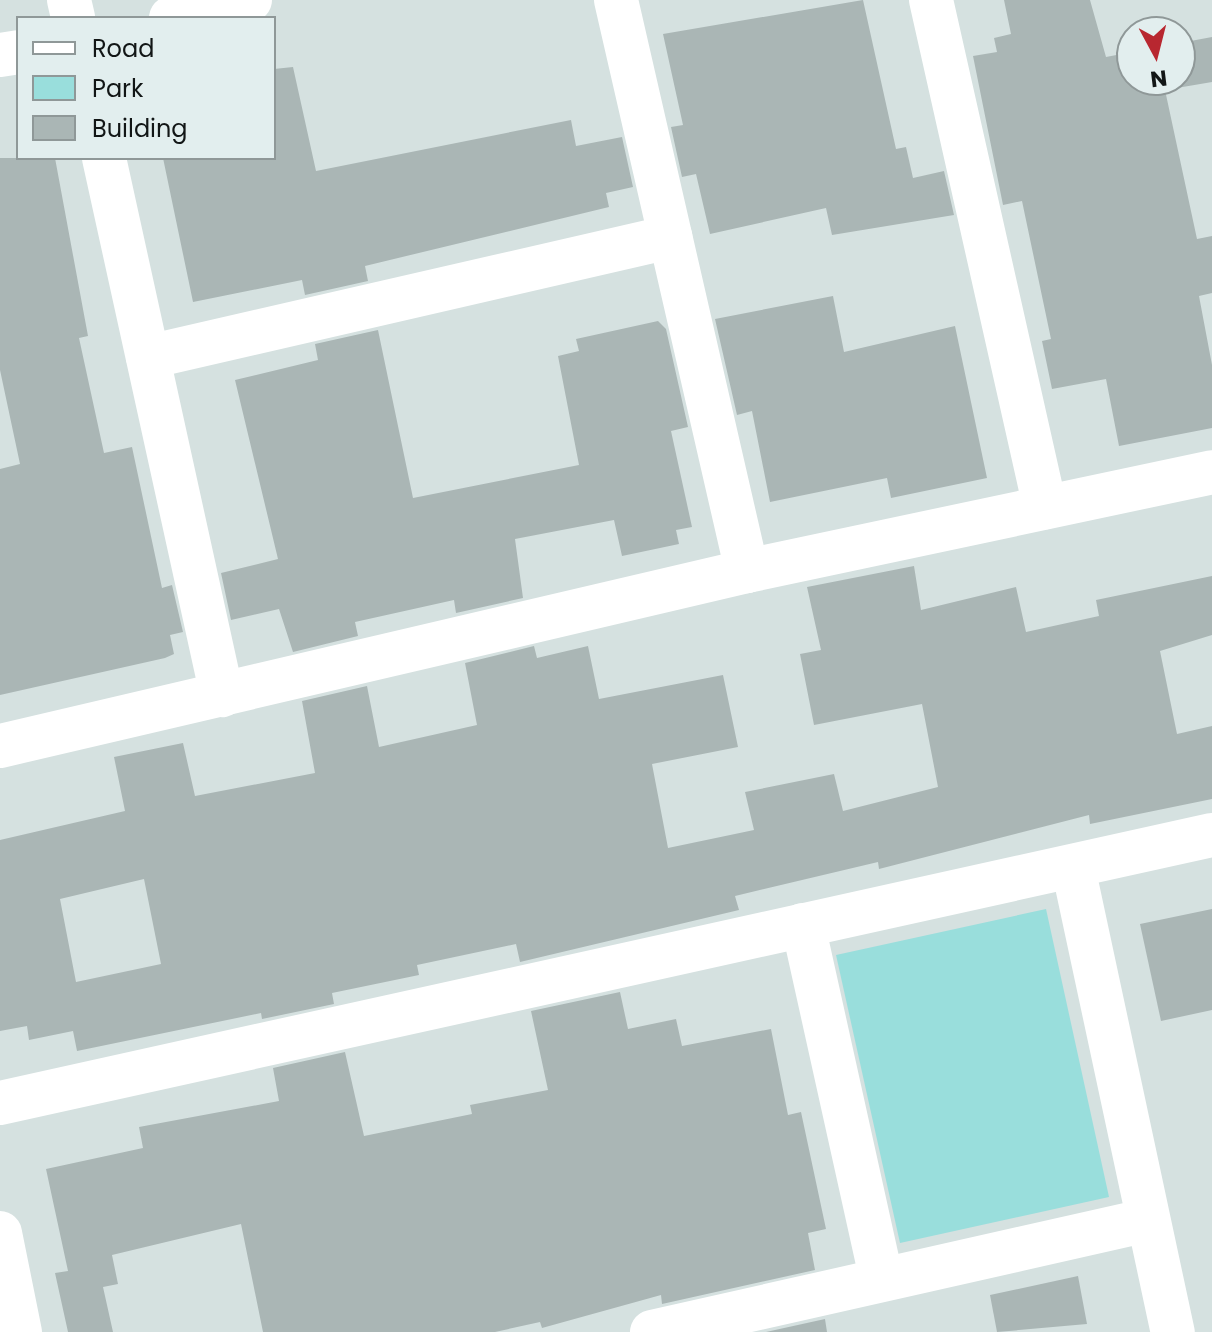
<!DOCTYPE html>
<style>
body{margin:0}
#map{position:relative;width:1212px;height:1332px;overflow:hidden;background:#d5e1e0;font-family:Poppins,sans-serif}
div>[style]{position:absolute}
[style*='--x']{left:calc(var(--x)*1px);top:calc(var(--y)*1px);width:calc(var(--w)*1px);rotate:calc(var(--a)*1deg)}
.green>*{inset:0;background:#99dedc}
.building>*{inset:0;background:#aab6b5}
.minor>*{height:44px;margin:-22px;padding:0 22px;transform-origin:22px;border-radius:22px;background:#fff}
span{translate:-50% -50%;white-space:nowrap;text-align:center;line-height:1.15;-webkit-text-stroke:6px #e2eeee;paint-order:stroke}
.legend{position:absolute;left:16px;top:16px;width:260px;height:144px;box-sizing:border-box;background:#e2eeee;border:2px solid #8f9898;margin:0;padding:10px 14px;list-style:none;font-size:24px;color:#121616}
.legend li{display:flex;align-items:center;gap:16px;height:40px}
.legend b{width:40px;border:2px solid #8f9898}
.north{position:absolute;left:1116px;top:16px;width:80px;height:80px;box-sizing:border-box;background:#e2eeee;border:2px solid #8f9898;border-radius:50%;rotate:173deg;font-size:22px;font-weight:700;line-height:32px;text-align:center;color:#121616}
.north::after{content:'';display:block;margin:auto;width:28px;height:36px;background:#b82730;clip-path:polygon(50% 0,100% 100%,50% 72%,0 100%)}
</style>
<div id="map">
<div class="green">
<i style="clip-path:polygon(1046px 909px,1109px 1197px,900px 1243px,836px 955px)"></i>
</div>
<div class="building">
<i style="clip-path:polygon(863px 0,896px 149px,906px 147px,913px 178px,944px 171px,954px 215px,832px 235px,826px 208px,710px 234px,696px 174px,682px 177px,671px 127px,683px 125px,663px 34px)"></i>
<i style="clip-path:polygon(1004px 0,1090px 0,1106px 57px,1132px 52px,1132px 80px,1180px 80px,1180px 43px,1212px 37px,1212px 82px,1165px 90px,1197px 239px,1212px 236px,1212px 293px,1199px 296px,1212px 365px,1212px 428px,1119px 446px,1106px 379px,1052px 389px,1042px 341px,1051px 339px,1022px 201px,1003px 205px,973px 56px,997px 52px,994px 38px,1011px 34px)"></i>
<i style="clip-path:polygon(293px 67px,316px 171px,571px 120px,576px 146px,622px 137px,633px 187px,606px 193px,609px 207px,365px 266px,368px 281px,305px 295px,302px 280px,193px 302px,163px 158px,274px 158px,274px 69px)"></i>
<i style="clip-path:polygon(0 158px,55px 158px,88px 336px,79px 338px,104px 453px,132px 447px,162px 588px,172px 585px,183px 632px,170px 635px,174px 654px,165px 658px,0 695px,0 469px,20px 464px,0 370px)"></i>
<i style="clip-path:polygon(833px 296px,844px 352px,955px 326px,987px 478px,891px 498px,887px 478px,770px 502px,752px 411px,737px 415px,715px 319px)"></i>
<i style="clip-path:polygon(658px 321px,666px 329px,688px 427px,671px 431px,692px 527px,676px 530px,679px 544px,622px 556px,614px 520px,515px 539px,523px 598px,456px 613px,454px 600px,355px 622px,358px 636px,293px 652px,279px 609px,231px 620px,221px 573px,278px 559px,235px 380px,318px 360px,315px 344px,378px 330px,413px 498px,579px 465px,558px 356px,579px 351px,576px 339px)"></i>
<i style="clip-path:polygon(evenodd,914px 566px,921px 610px,1016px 587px,1026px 632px,1099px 616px,1096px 600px,1212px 576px,1212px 635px,1160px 651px,1177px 734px,1212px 726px,1212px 799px,1090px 824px,1089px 815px,879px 869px,878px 862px,735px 896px,739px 910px,520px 962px,516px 944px,417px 965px,419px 975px,332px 993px,334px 1004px,262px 1019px,261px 1013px,77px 1051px,73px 1031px,29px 1040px,27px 1026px,0 1031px,0 840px,125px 811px,114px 757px,183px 743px,195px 796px,315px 773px,302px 701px,367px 686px,379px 747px,477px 725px,465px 663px,534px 646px,537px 658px,588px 646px,599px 699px,723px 675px,738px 747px,652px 764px,668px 848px,754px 830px,745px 792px,834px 774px,843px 811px,938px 787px,922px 704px,814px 725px,800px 654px,821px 650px,807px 587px,914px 566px,144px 879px,161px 964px,76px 982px,60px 899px,144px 879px)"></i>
<i style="clip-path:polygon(1212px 909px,1212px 1010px,1161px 1021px,1140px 924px)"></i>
<i style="clip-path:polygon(620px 992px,628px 1029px,676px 1019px,682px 1046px,771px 1029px,788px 1115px,801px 1112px,826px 1229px,808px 1233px,815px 1270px,662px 1304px,661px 1295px,542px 1328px,540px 1322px,495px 1332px,263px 1332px,241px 1224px,112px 1255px,118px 1284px,103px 1287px,113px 1332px,68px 1332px,55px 1273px,68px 1271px,46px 1169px,143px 1148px,139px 1127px,279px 1101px,273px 1068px,345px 1052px,364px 1136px,472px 1114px,470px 1105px,548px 1090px,531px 1011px)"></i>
<i style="clip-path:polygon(1078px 1276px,1087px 1324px,997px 1332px,990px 1295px)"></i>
<i style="clip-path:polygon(825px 1319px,827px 1332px,766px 1332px)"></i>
</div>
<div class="minor">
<i style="--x:69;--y:0;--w:18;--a:77"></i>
<i style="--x:616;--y:0;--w:586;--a:77.08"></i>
<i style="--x:931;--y:0;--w:520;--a:77.33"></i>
<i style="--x:171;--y:18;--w:81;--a:-12.8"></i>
<i style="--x:0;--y:55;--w:18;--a:-9"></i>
<i style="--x:104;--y:158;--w:550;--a:77.61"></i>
<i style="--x:148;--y:357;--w:536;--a:-12.95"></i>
<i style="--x:0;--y:746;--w:767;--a:-13.18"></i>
<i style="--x:747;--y:571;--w:475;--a:-12"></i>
<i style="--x:1073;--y:867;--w:476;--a:77.9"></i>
<i style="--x:803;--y:925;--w:362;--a:77.5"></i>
<i style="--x:0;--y:1103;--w:1241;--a:-12.47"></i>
<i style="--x:0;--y:1233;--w:101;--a:78.6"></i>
<i style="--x:652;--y:1332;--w:508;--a:-12.72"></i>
</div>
<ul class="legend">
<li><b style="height:10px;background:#fff"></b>Road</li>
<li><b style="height:22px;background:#99dedc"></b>Park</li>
<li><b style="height:22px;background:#aab6b5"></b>Building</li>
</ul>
<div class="north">N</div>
</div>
